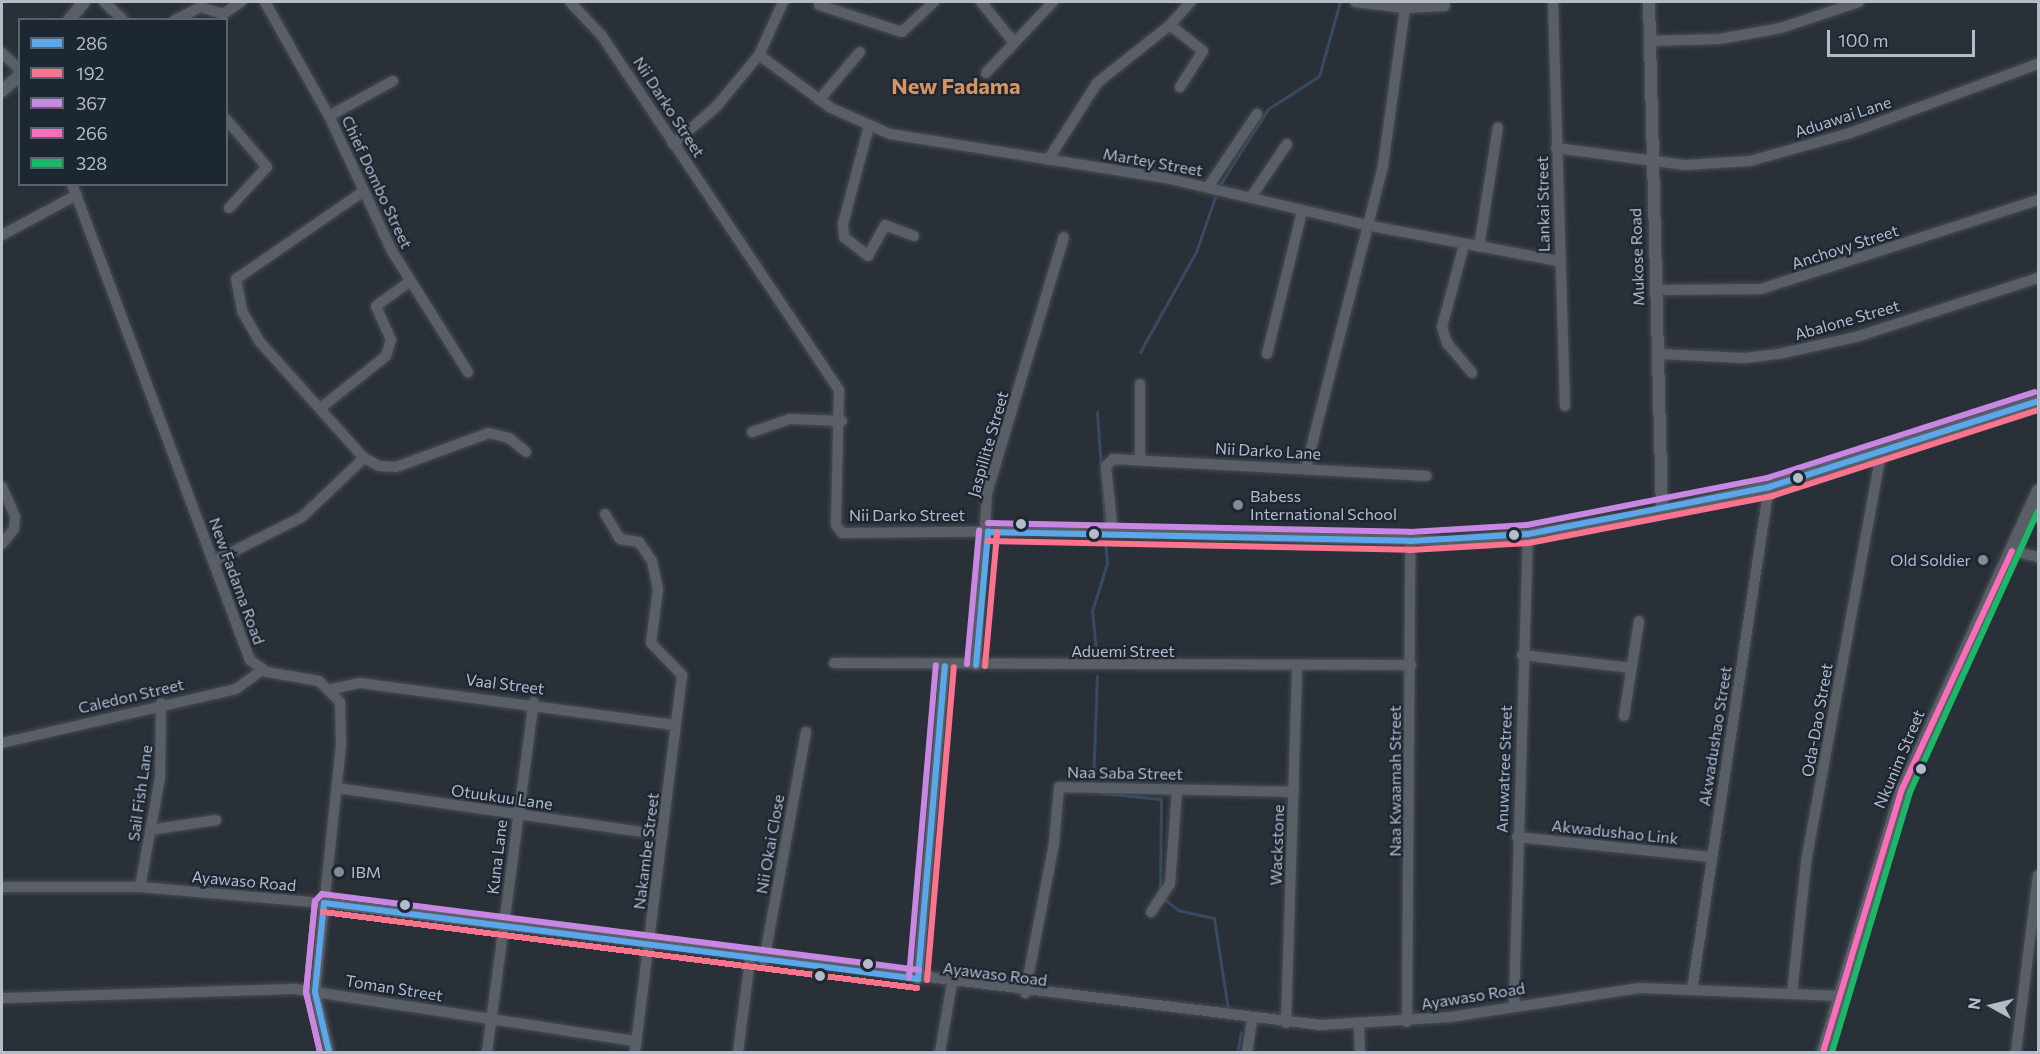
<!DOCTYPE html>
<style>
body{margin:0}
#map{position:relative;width:2040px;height:1054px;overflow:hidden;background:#2a3038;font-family:Commissioner,sans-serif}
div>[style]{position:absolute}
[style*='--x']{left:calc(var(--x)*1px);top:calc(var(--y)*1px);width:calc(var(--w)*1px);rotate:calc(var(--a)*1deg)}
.stream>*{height:3px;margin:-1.5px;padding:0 1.5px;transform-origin:1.5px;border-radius:1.5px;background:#384963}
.roads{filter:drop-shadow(0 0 2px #484c53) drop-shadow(0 0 2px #484c53)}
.minor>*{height:10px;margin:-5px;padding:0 5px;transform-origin:5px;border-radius:5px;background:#5a5e66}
.tertiary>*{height:12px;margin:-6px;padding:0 6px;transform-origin:6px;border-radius:6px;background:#5a5e66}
.bus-1>*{height:6px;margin:-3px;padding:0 3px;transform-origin:3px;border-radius:3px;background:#5aa8eb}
.bus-2>*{height:6px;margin:-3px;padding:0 3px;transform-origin:3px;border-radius:3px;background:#fc738d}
.bus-3>*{height:6px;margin:-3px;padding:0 3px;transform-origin:3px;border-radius:3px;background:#c787e3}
.bus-4>*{height:6px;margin:-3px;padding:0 3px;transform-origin:3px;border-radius:3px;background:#fb6dba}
.bus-5>*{height:6px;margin:-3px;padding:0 3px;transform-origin:3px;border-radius:3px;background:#1ab867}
.dots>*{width:16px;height:16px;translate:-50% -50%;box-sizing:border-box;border:3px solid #1d2633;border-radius:50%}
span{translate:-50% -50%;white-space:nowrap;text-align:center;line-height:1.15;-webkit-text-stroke:4.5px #1d2633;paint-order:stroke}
.street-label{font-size:16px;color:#b4bcc9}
.poi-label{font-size:16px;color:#b4bcc9}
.left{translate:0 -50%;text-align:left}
.right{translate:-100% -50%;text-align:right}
.district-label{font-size:22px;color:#d59563;font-weight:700}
.frame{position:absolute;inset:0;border:3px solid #b4bcc9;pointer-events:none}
.legend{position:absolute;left:18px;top:18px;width:210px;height:168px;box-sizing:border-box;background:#1d2633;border:2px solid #59626f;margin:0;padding:8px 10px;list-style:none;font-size:18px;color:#b4bcc9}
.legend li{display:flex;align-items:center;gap:12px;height:30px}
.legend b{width:30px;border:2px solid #59626f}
.north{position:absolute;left:1962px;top:976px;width:60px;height:60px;-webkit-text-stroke:4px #1d2633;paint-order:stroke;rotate:278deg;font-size:16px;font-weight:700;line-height:24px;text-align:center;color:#b4bcc9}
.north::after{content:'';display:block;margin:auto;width:21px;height:27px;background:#b4bcc9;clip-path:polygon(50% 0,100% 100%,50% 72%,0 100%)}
.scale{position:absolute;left:1827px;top:30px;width:148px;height:27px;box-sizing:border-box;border:3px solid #b4bcc9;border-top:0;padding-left:8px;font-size:18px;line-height:21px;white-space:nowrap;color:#b4bcc9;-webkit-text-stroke:4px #1d2633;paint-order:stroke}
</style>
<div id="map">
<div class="stream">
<i style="--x:1221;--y:183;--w:88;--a:-57.6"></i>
<i style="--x:1268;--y:109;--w:61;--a:-32.9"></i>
<i style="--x:1319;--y:76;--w:77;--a:-74.2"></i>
<i style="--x:1140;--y:352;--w:115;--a:-60.8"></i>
<i style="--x:1196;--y:252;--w:58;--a:-70.9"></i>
<i style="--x:1097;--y:412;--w:112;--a:85.9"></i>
<i style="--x:1097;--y:660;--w:49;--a:-95.8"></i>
<i style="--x:1092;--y:611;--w:50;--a:-72.6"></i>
<i style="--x:1107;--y:563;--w:22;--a:-95"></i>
<i style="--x:1093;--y:784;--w:108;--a:-87.9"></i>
<i style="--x:1100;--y:793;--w:61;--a:5.6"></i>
<i style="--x:1161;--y:799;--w:93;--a:90.6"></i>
<i style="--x:1163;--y:898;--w:19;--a:39"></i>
<i style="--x:1178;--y:910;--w:37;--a:13"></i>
<i style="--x:1214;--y:918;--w:92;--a:81.3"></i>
<i style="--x:1237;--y:1052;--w:20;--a:-79"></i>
</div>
<div class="roads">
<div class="minor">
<i style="--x:104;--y:2;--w:26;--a:43"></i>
<i style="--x:265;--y:2;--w:131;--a:60.7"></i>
<i style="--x:329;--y:116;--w:149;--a:65"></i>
<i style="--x:392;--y:251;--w:143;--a:57.9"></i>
<i style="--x:570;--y:2;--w:47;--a:46.7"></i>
<i style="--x:602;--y:36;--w:426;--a:56.2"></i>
<i style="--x:839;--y:390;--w:135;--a:91.3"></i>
<i style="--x:836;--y:525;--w:10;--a:53"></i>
<i style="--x:842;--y:533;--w:193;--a:-0.6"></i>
<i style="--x:1035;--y:531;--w:414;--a:1.4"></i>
<i style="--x:1449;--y:541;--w:79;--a:-5.1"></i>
<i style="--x:1528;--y:534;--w:136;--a:-9.7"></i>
<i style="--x:981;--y:2;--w:49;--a:50.8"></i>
<i style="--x:1355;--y:2;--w:50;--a:6.8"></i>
<i style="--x:1405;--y:8;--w:40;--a:-2.9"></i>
<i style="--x:1553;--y:2;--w:404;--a:88.3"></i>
<i style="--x:819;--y:5;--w:87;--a:18"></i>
<i style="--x:902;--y:32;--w:44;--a:-43.2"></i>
<i style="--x:175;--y:20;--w:29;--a:-27"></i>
<i style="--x:201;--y:7;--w:23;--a:18"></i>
<i style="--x:223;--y:14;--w:22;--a:-34"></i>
<i style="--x:1170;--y:25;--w:42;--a:38.2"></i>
<i style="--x:1203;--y:51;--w:43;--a:122.6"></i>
<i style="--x:1650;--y:41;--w:70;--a:-1.6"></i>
<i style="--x:1720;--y:39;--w:62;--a:-10.2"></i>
<i style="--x:1781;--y:28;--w:82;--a:-18.4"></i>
<i style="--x:2;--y:53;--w:25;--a:43"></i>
<i style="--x:759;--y:55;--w:89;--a:36.4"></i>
<i style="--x:831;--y:108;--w:64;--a:23.8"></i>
<i style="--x:890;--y:134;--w:284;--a:9.1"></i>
<i style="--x:1170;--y:179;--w:201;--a:13.2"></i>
<i style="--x:1366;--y:225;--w:196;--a:10.6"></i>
<i style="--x:986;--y:73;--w:98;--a:-46.7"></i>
<i style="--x:819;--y:100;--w:63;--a:-49.5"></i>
<i style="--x:329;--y:116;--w:73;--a:-28.7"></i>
<i style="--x:226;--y:119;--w:63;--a:49.5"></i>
<i style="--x:267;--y:167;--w:56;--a:132.8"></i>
<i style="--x:869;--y:126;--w:101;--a:104.9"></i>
<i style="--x:843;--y:224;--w:13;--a:86"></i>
<i style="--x:844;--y:237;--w:31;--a:38"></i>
<i style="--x:868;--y:256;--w:35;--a:-61"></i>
<i style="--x:885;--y:225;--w:31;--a:21"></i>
<i style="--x:673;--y:144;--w:57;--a:-40.7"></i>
<i style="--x:716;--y:107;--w:67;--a:-50.4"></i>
<i style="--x:759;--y:55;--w:58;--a:-65.6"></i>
<i style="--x:1556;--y:148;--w:130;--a:7.5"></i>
<i style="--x:1685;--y:165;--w:65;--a:-3.5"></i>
<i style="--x:1750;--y:161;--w:104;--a:-15.6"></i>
<i style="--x:1850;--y:133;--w:200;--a:-20.2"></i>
<i style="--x:1048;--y:160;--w:91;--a:-57.5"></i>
<i style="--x:1097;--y:83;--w:93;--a:-38.5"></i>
<i style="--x:1170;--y:25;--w:31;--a:-48"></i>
<i style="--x:72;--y:184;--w:508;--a:69.5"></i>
<i style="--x:250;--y:660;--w:21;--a:35"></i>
<i style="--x:267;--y:672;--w:53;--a:9.8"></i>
<i style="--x:319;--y:681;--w:30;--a:45"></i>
<i style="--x:340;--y:702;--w:43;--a:88.7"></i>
<i style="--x:341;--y:745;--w:248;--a:96"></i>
<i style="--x:315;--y:992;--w:62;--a:76.9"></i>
<i style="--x:1208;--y:187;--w:88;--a:-56.1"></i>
<i style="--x:364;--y:191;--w:155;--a:145.5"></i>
<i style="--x:236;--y:279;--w:33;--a:79"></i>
<i style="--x:242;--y:311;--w:34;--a:60"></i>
<i style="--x:259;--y:341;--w:157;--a:48.1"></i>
<i style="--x:364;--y:458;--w:17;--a:28"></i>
<i style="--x:379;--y:466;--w:17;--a:3"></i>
<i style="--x:396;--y:467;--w:99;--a:-20.1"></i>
<i style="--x:489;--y:433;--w:21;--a:14"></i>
<i style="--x:509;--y:438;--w:22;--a:39"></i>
<i style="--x:1251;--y:197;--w:64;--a:-55.8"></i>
<i style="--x:2;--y:235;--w:85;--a:-28.1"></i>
<i style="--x:1464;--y:245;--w:85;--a:105"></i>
<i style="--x:1442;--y:327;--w:17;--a:73"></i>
<i style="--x:1447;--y:343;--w:39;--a:50"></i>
<i style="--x:1479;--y:247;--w:121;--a:-81"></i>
<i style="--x:1655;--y:290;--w:106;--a:-0.5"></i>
<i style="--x:1761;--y:289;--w:291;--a:-17.8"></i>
<i style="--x:1267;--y:354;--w:147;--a:-76.2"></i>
<i style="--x:1659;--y:354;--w:86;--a:2.7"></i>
<i style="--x:1745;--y:358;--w:38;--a:-7"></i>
<i style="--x:1783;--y:353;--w:75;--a:-12.4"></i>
<i style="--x:1856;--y:337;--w:191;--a:-18"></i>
<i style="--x:1140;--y:384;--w:75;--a:90"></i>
<i style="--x:323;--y:406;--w:80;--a:-38.4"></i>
<i style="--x:386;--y:356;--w:17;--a:-73"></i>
<i style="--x:391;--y:340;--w:37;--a:-114"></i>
<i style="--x:376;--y:306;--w:41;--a:-36"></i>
<i style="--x:752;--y:432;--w:40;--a:-18.9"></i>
<i style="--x:790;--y:419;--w:52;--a:2.2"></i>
<i style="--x:1306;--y:468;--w:313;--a:-75.7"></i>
<i style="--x:1383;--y:165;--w:159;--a:-82"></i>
<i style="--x:2;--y:487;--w:32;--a:66"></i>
<i style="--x:15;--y:516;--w:13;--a:94"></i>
<i style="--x:14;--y:529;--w:19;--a:129"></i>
<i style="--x:605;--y:514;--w:29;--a:59"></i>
<i style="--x:620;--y:539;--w:19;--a:9"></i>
<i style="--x:639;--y:542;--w:23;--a:56"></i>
<i style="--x:652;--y:561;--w:29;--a:78"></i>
<i style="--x:658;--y:589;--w:54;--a:97.4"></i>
<i style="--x:651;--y:643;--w:45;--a:45.9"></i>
<i style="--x:682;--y:675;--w:380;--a:97.1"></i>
<i style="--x:2029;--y:516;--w:9;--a:6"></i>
<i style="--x:1113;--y:533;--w:67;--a:-96"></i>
<i style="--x:1106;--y:466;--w:10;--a:-45"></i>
<i style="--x:1113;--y:459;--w:314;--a:3.1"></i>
<i style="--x:2012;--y:551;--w:27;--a:13"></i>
<i style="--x:214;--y:561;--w:98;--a:-26.6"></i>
<i style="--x:302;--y:517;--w:86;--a:-43.6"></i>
<i style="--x:1522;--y:655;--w:110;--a:6.8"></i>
<i style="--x:834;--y:663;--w:577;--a:0.2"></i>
<i style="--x:976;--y:665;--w:172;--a:-86.3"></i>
<i style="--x:987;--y:493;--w:267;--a:-73.3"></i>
<i style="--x:332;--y:689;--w:29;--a:-12"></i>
<i style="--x:360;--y:683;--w:318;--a:7.6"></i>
<i style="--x:1624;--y:716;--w:96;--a:-81"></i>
<i style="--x:2;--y:743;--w:240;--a:-13"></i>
<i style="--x:236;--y:689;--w:32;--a:-36"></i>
<i style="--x:337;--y:788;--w:329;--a:8.2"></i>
<i style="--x:150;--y:830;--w:67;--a:-8.6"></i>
<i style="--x:1517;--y:837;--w:195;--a:5.9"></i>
<i style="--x:2;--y:887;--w:138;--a:0"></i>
<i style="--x:140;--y:887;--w:185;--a:5"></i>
<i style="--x:324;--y:903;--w:1003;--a:6.98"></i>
<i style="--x:1320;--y:1025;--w:130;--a:-3.5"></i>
<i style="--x:1450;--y:1017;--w:192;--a:-8.7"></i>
<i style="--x:1640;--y:988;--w:202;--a:2.3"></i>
<i style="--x:140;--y:887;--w:111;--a:-79.6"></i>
<i style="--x:160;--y:778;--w:75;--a:-89.2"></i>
<i style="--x:1151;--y:912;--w:34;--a:-56"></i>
<i style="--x:1170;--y:884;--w:94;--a:-85.7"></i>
<i style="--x:764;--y:961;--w:233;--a:-79.6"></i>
<i style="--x:918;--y:979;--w:314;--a:-85.1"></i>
<i style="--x:1692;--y:990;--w:509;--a:-81.3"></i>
<i style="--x:1025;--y:993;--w:152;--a:-79"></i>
<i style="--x:1054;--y:844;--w:57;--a:-85"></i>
<i style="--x:1059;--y:787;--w:235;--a:1.2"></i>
<i style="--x:1792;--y:994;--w:133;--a:-83.9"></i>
<i style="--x:1806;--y:862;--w:416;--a:-79.6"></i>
<i style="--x:2;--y:998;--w:293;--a:-1.8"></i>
<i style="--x:295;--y:989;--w:345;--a:8.7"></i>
<i style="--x:1514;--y:1004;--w:470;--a:-88.3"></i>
<i style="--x:1407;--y:1022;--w:481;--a:-89.6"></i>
<i style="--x:1286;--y:1023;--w:356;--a:-88.2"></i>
<i style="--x:1359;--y:1025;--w:27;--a:88"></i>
<i style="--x:487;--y:1052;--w:353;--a:-82.4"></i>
<i style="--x:738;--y:1052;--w:94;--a:-82.6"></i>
<i style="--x:940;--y:1052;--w:70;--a:-80.1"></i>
<i style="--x:1247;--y:1052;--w:32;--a:-81"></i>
<i style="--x:2016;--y:1052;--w:178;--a:-82.9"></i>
</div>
<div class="tertiary">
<i style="--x:1649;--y:2;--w:509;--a:88.54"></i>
<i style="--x:1662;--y:511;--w:110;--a:-12.6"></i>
<i style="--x:1769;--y:487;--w:282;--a:-17.7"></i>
<i style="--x:69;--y:20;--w:23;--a:-50"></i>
<i style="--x:2;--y:91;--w:24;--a:-42"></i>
<i style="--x:1823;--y:1052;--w:275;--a:-73.3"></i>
<i style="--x:1902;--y:789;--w:328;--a:-65.5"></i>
</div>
</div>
<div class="bus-1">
<i style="--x:988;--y:532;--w:422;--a:1.2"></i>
<i style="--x:1410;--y:541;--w:118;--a:-3.4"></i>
<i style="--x:1528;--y:534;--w:246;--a:-11"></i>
<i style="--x:1769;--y:487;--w:282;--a:-17.7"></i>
<i style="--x:976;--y:665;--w:134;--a:-84.8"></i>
<i style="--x:324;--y:903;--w:599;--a:7.29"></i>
<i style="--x:324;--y:903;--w:89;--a:95.8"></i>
<i style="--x:315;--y:992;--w:62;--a:76.9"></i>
<i style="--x:918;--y:979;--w:314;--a:-85.1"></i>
</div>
<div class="bus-2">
<i style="--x:988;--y:541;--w:422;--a:1.2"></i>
<i style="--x:1410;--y:550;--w:119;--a:-3.4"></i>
<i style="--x:1529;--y:543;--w:248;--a:-10.9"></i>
<i style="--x:1772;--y:496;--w:280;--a:-17.9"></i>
<i style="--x:985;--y:666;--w:134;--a:-84.8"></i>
<i style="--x:315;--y:902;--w:90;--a:95.7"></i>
<i style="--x:306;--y:992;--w:62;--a:76.9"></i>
<i style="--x:323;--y:912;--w:599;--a:7.29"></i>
<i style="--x:927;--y:980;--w:314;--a:-85.1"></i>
</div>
<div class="bus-3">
<i style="--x:988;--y:523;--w:422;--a:1.2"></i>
<i style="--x:1410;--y:532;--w:117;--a:-3.4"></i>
<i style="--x:1527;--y:525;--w:245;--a:-11.1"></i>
<i style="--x:1767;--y:478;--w:281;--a:-17.8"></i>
<i style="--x:967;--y:664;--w:134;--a:-84.8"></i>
<i style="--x:909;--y:978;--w:314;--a:-85.1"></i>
<i style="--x:320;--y:1052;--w:62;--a:-103.1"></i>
<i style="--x:306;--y:992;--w:91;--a:-84.4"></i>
<i style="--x:315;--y:901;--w:10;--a:-45"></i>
<i style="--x:322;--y:894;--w:602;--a:7.25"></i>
</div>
<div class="bus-4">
<i style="--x:1823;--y:1052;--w:275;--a:-73.3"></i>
<i style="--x:1902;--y:789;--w:262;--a:-65.2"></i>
</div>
<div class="bus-5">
<i style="--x:1832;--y:1052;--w:271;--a:-73.3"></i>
<i style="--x:1910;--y:792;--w:309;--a:-65.5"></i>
</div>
<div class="dots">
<i style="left:1798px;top:478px;background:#b4bcc9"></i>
<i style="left:1238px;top:505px;background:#848b96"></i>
<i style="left:1021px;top:524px;background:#b4bcc9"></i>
<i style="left:1094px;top:534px;background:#b4bcc9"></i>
<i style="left:1514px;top:535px;background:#b4bcc9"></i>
<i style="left:1983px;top:560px;background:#848b96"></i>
<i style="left:1921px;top:769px;background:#b4bcc9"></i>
<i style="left:339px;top:872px;background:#848b96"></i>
<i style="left:405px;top:905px;background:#b4bcc9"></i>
<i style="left:868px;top:964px;background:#b4bcc9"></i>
<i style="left:820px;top:976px;background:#b4bcc9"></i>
</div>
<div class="street-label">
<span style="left:669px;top:107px;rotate:57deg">Nii Darko Street</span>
<span style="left:1843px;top:117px;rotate:-18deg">Aduawai Lane</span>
<span style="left:1153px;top:162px;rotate:10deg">Martey Street</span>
<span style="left:377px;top:182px;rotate:65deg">Chief Dombo Street</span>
<span style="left:1543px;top:204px;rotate:-91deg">Lankai Street</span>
<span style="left:1845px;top:247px;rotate:-18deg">Anchovy Street</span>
<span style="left:1637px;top:257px;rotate:-92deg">Mukose Road</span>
<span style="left:1847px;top:320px;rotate:-16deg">Abalone Street</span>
<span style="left:988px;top:444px;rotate:-74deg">Jaspillite Street</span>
<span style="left:1268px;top:451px;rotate:3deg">Nii Darko Lane</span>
<span style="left:907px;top:515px">Nii Darko Street</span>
<span style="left:237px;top:581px;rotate:70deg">New Fadama Road</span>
<span style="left:1123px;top:651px">Aduemi Street</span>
<span style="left:505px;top:684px;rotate:7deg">Vaal Street</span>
<span style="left:131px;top:696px;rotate:-13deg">Caledon Street</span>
<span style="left:1817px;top:720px;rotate:-80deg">Oda-Dao Street</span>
<span style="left:1715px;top:736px;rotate:-81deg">Akwadushao Street</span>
<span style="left:1899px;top:759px;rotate:-67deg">Nkunim Street</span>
<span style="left:1504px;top:769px;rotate:-88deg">Anuwatree Street</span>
<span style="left:1125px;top:773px;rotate:1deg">Naa Saba Street</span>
<span style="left:1395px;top:781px;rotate:-90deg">Naa Kwaamah Street</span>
<span style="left:140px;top:793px;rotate:-82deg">Sail Fish Lane</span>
<span style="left:502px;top:797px;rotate:8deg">Otuukuu Lane</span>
<span style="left:1615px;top:832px;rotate:6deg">Akwadushao Link</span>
<span style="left:770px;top:844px;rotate:-80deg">Nii Okai Close</span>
<span style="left:1277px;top:845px;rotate:-88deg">Wackstone</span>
<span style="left:646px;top:851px;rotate:-83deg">Nakambe Street</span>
<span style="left:497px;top:857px;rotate:-83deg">Kuna Lane</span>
<span style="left:244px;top:881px;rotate:5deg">Ayawaso Road</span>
<span style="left:995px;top:974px;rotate:7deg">Ayawaso Road</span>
<span style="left:394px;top:988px;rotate:9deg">Toman Street</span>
<span style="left:1473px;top:996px;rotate:-9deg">Ayawaso Road</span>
</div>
<div class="poi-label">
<span class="left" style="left:1250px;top:505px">Babess<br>International School</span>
<span class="right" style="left:1971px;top:560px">Old Soldier</span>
<span class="left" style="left:351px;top:872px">IBM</span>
</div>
<div class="district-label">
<span style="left:956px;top:86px">New Fadama</span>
</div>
<div class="frame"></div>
<ul class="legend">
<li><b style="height:8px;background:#5aa8eb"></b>286</li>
<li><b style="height:8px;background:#fc738d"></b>192</li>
<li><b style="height:8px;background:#c787e3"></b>367</li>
<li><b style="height:8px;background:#fb6dba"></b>266</li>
<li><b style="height:8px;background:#1ab867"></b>328</li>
</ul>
<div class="north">N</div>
<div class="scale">100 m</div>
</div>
